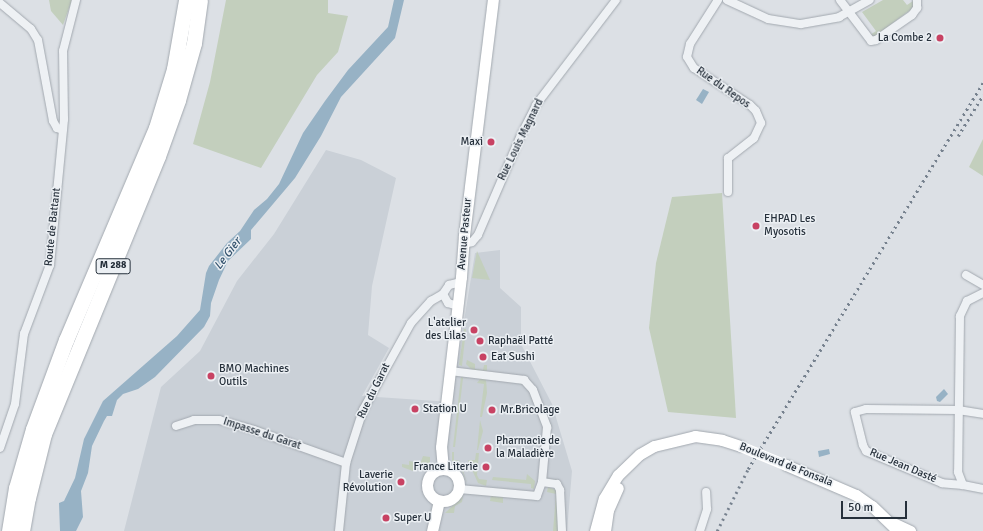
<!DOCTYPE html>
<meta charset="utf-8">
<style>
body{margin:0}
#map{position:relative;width:983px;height:531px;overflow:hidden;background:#dce0e5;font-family:Signika,sans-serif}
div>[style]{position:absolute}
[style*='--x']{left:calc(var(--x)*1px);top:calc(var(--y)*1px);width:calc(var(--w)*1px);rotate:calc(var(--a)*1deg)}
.built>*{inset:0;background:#cad0d7}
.green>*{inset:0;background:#c3cfbd}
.water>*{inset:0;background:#97b2c5}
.roads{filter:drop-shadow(0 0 1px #a2a8af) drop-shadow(0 0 1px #a2a8af)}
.street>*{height:8px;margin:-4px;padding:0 4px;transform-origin:4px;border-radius:4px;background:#eef1f4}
.secondary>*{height:11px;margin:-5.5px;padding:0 5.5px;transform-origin:5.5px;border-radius:5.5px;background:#fff}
.secondary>.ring{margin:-5.5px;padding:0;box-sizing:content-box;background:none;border:11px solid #fff;border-radius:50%}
.highway>*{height:15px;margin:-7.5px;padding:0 7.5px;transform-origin:7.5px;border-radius:7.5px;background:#fff}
.rail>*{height:2.5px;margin-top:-1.25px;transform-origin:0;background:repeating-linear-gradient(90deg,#76818e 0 2px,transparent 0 6px)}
.secondary-bridge>*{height:11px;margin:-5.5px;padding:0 5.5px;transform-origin:5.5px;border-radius:5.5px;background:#fff}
.dots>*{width:11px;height:11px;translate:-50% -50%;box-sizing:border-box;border:2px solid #ebeff3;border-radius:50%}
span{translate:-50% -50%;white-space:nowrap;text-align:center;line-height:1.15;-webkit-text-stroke:3px #ebeff3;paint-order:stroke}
.shield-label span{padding:1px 3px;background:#ebeff3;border:1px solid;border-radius:3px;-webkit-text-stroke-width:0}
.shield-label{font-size:10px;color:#26303b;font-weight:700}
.poi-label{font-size:11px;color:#26303b}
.right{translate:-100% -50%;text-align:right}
.left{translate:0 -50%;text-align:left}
.street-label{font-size:11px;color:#26303b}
.water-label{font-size:12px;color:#32526d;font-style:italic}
.scale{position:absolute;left:841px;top:501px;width:66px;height:18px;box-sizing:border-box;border:2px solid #26303b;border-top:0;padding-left:5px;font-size:12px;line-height:14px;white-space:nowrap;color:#26303b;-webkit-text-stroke:3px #ebeff3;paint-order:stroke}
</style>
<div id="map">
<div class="built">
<i style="clip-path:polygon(326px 150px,361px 160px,396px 178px,372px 286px,368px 335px,389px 348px,362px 396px,451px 402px,475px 253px,500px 250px,500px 288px,521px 307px,521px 344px,552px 404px,572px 471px,567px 531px,124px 531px,161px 387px,200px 351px,237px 281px,274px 234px)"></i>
</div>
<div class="green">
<i style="clip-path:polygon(49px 0,72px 0,63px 25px,51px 11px)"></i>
<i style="clip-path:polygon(226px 0,328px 0,328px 13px,348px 16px,338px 52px,317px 75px,261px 168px,193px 144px,210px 82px)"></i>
<i style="clip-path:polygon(883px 0,903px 0,907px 5px,913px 1px,913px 8px,874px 37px,870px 35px,876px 31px,862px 12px)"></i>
<i style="clip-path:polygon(983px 139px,983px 176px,969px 167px)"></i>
<i style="clip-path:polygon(722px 193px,733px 368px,736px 418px,668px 412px,649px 328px,656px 263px,672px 197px)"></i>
<i style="clip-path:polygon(477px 251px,490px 280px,472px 278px)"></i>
<i style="clip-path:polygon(464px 329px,466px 329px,462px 366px,459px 365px)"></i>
<i style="clip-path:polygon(467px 360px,475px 364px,475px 369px,483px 370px,484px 365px,487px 365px,487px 371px,472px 370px,466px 364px)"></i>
<i style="clip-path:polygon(461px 377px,469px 379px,463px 378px,455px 447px,453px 447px)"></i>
<i style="clip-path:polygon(480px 379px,486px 379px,487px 393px,482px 417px,480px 417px,484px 384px,477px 383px)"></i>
<i style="clip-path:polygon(480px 420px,483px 431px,478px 450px,477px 450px)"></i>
<i style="clip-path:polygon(452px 452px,454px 452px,454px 460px,460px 461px,467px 483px,463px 473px,452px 461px)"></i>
<i style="clip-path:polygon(476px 453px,479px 453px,477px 475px,479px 479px,487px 480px,486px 486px,478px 483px,469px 463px,468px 460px,475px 460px)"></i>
<i style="clip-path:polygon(430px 454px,430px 467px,418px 469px,423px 456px,430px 457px)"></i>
<i style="clip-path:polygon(409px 461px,415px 462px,413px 471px,402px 467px,402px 464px,409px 465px)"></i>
<i style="clip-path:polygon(527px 474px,535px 481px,534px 489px,531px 488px,531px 484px,492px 480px,493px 477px,526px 480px)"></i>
<i style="clip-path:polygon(548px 487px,556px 490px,559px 531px,553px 531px,556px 494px,547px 492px)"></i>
<i style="clip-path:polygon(491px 495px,503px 497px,503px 503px,490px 501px)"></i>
<i style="clip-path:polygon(463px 496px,462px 502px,455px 506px,454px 513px,445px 513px)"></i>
</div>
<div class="water">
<i style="clip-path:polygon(394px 0,404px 0,395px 38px,341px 97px,321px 136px,295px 178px,251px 230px,251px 239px,228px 261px,219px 280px,211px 303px,210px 316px,204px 327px,155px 377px,138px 389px,123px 394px,117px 400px,112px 416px,107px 416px,104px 421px,92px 446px,88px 473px,81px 491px,83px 517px,76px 531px,60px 531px,59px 503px,64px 501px,75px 478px,84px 439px,103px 401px,177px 336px,200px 310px,206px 273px,209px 266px,227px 243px,240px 231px,254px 210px,267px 199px,279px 184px,303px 133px,325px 101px,348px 70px,388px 27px)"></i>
<i style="clip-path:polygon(703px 89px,709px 92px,702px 104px,696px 100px)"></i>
<i style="clip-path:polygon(944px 389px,948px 394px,940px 402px,937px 401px,936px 397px)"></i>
<i style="clip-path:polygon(829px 449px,830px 454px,819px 457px,818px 451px)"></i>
</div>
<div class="roads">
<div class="street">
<i style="--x:718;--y:0;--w:52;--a:122.5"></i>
<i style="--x:690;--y:44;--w:13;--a:103"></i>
<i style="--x:687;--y:57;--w:13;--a:58"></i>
<i style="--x:694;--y:68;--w:67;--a:33.5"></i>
<i style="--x:750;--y:105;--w:8;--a:45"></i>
<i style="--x:756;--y:111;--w:13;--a:67"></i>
<i style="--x:761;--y:123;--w:17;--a:115"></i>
<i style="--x:754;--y:138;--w:33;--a:142"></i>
<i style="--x:728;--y:158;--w:34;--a:90"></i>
<i style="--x:727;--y:0;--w:45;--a:24.9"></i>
<i style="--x:768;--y:19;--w:33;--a:9"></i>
<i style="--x:801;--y:24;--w:39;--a:-10"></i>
<i style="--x:839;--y:17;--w:35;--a:-29"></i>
<i style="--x:840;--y:0;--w:51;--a:52.9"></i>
<i style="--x:871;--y:41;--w:5;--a:-11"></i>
<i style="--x:876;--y:40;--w:44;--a:-34.8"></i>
<i style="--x:912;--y:15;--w:9;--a:-54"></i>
<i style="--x:917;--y:8;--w:8;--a:-90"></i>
<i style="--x:0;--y:3;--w:40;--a:40"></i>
<i style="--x:31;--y:29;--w:13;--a:58"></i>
<i style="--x:38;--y:40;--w:82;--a:79.5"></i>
<i style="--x:53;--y:121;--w:8;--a:60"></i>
<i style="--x:57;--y:128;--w:6;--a:18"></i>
<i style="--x:464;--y:244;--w:8;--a:-14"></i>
<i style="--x:472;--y:242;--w:9;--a:-49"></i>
<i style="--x:478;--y:235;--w:109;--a:-66.7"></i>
<i style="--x:521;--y:135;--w:34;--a:-63"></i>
<i style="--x:536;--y:105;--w:132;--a:-52.7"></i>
<i style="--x:966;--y:275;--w:20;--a:30"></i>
<i style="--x:983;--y:293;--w:18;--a:153"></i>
<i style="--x:967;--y:301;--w:17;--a:115"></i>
<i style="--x:960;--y:316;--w:156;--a:90.7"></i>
<i style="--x:958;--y:472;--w:14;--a:69"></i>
<i style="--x:963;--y:485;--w:20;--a:11"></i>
<i style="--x:458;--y:306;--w:10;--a:-163"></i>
<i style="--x:448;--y:303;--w:10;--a:-119"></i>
<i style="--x:443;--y:294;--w:11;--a:-56"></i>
<i style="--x:449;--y:285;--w:12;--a:-14"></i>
<i style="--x:450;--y:371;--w:75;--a:6.9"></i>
<i style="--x:524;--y:380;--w:13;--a:48"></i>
<i style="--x:533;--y:390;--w:40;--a:69"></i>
<i style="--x:547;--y:427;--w:55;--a:95.2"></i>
<i style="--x:542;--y:482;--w:15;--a:110"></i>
<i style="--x:537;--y:496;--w:78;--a:-174.9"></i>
<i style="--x:176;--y:426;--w:19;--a:-18"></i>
<i style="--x:194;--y:420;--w:25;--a:0"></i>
<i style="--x:219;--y:420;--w:36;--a:16"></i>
<i style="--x:254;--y:430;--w:98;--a:19.7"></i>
<i style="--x:0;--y:448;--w:46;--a:-71.2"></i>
<i style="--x:15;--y:404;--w:71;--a:-82.7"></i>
<i style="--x:24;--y:334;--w:74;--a:-69.4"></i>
<i style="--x:50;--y:265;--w:147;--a:-84.5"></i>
<i style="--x:64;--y:119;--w:68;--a:-90.8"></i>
<i style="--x:63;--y:51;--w:53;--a:-75.7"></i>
<i style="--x:542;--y:482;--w:15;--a:8"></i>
<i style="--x:557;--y:484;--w:7;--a:63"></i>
<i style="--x:560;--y:490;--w:41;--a:87.2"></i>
<i style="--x:963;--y:485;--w:21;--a:-175"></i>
<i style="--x:942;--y:483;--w:82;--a:-157.2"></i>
<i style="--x:866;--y:451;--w:7;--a:-117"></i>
<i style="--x:863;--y:445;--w:34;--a:-104"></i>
<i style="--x:855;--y:412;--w:11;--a:-15"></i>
<i style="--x:866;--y:409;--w:92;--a:0.6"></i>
<i style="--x:958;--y:410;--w:25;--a:9"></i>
<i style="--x:339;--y:531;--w:68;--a:-84.1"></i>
<i style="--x:346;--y:463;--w:56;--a:-72.2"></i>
<i style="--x:363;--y:410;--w:99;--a:-61.1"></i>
<i style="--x:411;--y:323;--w:30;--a:-48"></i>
<i style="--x:431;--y:301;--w:14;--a:-30"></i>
<i style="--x:700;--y:531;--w:23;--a:-72"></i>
<i style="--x:707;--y:509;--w:17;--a:-93"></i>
</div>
<div class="secondary">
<i style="--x:786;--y:465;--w:76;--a:23.2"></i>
<i style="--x:856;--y:495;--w:19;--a:35"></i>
<i style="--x:872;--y:506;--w:36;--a:44"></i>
<i class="ring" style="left:427px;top:469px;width:21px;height:21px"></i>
<i style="--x:443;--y:469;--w:22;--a:-95"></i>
<i style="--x:441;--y:447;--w:171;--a:-83.3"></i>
<i style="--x:461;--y:277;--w:42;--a:-85.9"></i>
<i style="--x:464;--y:235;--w:237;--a:-83"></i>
<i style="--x:893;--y:523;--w:19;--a:25"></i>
<i style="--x:432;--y:531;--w:31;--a:-77"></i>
<i style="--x:595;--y:531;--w:34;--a:-75"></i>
<i style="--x:604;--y:498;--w:27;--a:-59"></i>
<i style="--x:618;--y:475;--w:30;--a:-44"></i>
<i style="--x:640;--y:454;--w:16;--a:-30"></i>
<i style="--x:654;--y:446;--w:42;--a:-13.7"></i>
<i style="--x:695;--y:436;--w:27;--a:8"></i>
<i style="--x:722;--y:440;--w:19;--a:18"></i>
<i style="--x:605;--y:531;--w:21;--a:-82"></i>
<i style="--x:608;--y:510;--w:24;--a:-66"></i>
</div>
<div class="highway">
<i style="--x:9;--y:531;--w:44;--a:-80.8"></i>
<i style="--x:16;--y:488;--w:61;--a:-73.9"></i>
<i style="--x:33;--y:429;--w:95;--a:-69.7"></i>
<i style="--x:66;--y:340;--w:230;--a:-67"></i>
<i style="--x:156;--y:128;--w:62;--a:-73"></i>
<i style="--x:174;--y:69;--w:70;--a:-80.1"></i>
<i style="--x:22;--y:531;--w:34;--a:-80"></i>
<i style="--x:28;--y:498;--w:66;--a:-76"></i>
<i style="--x:44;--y:434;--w:300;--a:-67.7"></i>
<i style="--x:158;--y:156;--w:59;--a:-70.3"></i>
<i style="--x:178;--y:100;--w:59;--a:-74.3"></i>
<i style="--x:194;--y:43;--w:43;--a:-82.1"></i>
</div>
</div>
<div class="rail">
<i style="--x:958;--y:136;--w:48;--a:-58.6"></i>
<i style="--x:717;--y:531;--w:69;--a:-63.4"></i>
<i style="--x:748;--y:469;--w:452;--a:-58.7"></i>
</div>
<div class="secondary-bridge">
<i style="--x:740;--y:446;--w:50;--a:22.4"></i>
</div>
<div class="dots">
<i style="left:940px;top:38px;background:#c84263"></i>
<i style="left:491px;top:142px;background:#c84263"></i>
<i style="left:756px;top:226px;background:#c84263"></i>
<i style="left:474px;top:330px;background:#c84263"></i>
<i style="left:480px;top:341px;background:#c84263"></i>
<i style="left:483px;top:357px;background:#c84263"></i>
<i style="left:211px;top:376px;background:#c84263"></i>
<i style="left:415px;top:409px;background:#c84263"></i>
<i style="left:492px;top:410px;background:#c84263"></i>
<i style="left:488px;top:448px;background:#c84263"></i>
<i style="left:486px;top:467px;background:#c84263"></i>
<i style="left:401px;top:482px;background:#c84263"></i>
<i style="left:386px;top:518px;background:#c84263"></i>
</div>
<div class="shield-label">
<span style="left:113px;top:266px">M 288</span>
</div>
<div class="poi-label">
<span class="right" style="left:932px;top:38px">La Combe 2</span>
<span class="right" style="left:483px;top:142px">Maxi</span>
<span class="left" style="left:764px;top:226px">EHPAD Les<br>Myosotis</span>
<span class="right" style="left:466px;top:330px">L'atelier<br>des Lilas</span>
<span class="left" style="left:488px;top:341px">Raphaël Patté</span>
<span class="left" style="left:491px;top:357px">Eat Sushi</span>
<span class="left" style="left:219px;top:376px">BMO Machines<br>Outils</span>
<span class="left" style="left:423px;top:409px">Station U</span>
<span class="left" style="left:500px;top:410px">Mr.Bricolage</span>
<span class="left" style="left:496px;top:448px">Pharmacie de<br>la Maladière</span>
<span class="right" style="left:478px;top:467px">France Literie</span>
<span class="right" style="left:393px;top:482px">Laverie<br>Révolution</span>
<span class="left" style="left:394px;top:518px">Super U</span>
</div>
<div class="street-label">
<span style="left:723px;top:88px;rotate:35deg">Rue du Repos</span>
<span style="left:521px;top:140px;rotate:-64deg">Rue Louis Magnard</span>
<span style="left:53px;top:227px;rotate:-84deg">Route de Battant</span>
<span style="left:465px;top:234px;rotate:-85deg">Avenue Pasteur</span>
<span style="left:374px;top:391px;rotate:-64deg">Rue du Garat</span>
<span style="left:262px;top:434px;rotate:18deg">Impasse du Garat</span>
<span style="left:786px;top:465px;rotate:22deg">Boulevard de Fonsala</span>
<span style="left:903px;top:466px;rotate:23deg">Rue Jean Dasté</span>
</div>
<div class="water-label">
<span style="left:228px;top:254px;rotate:-53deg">Le Gier</span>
</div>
<div class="scale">50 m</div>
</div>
